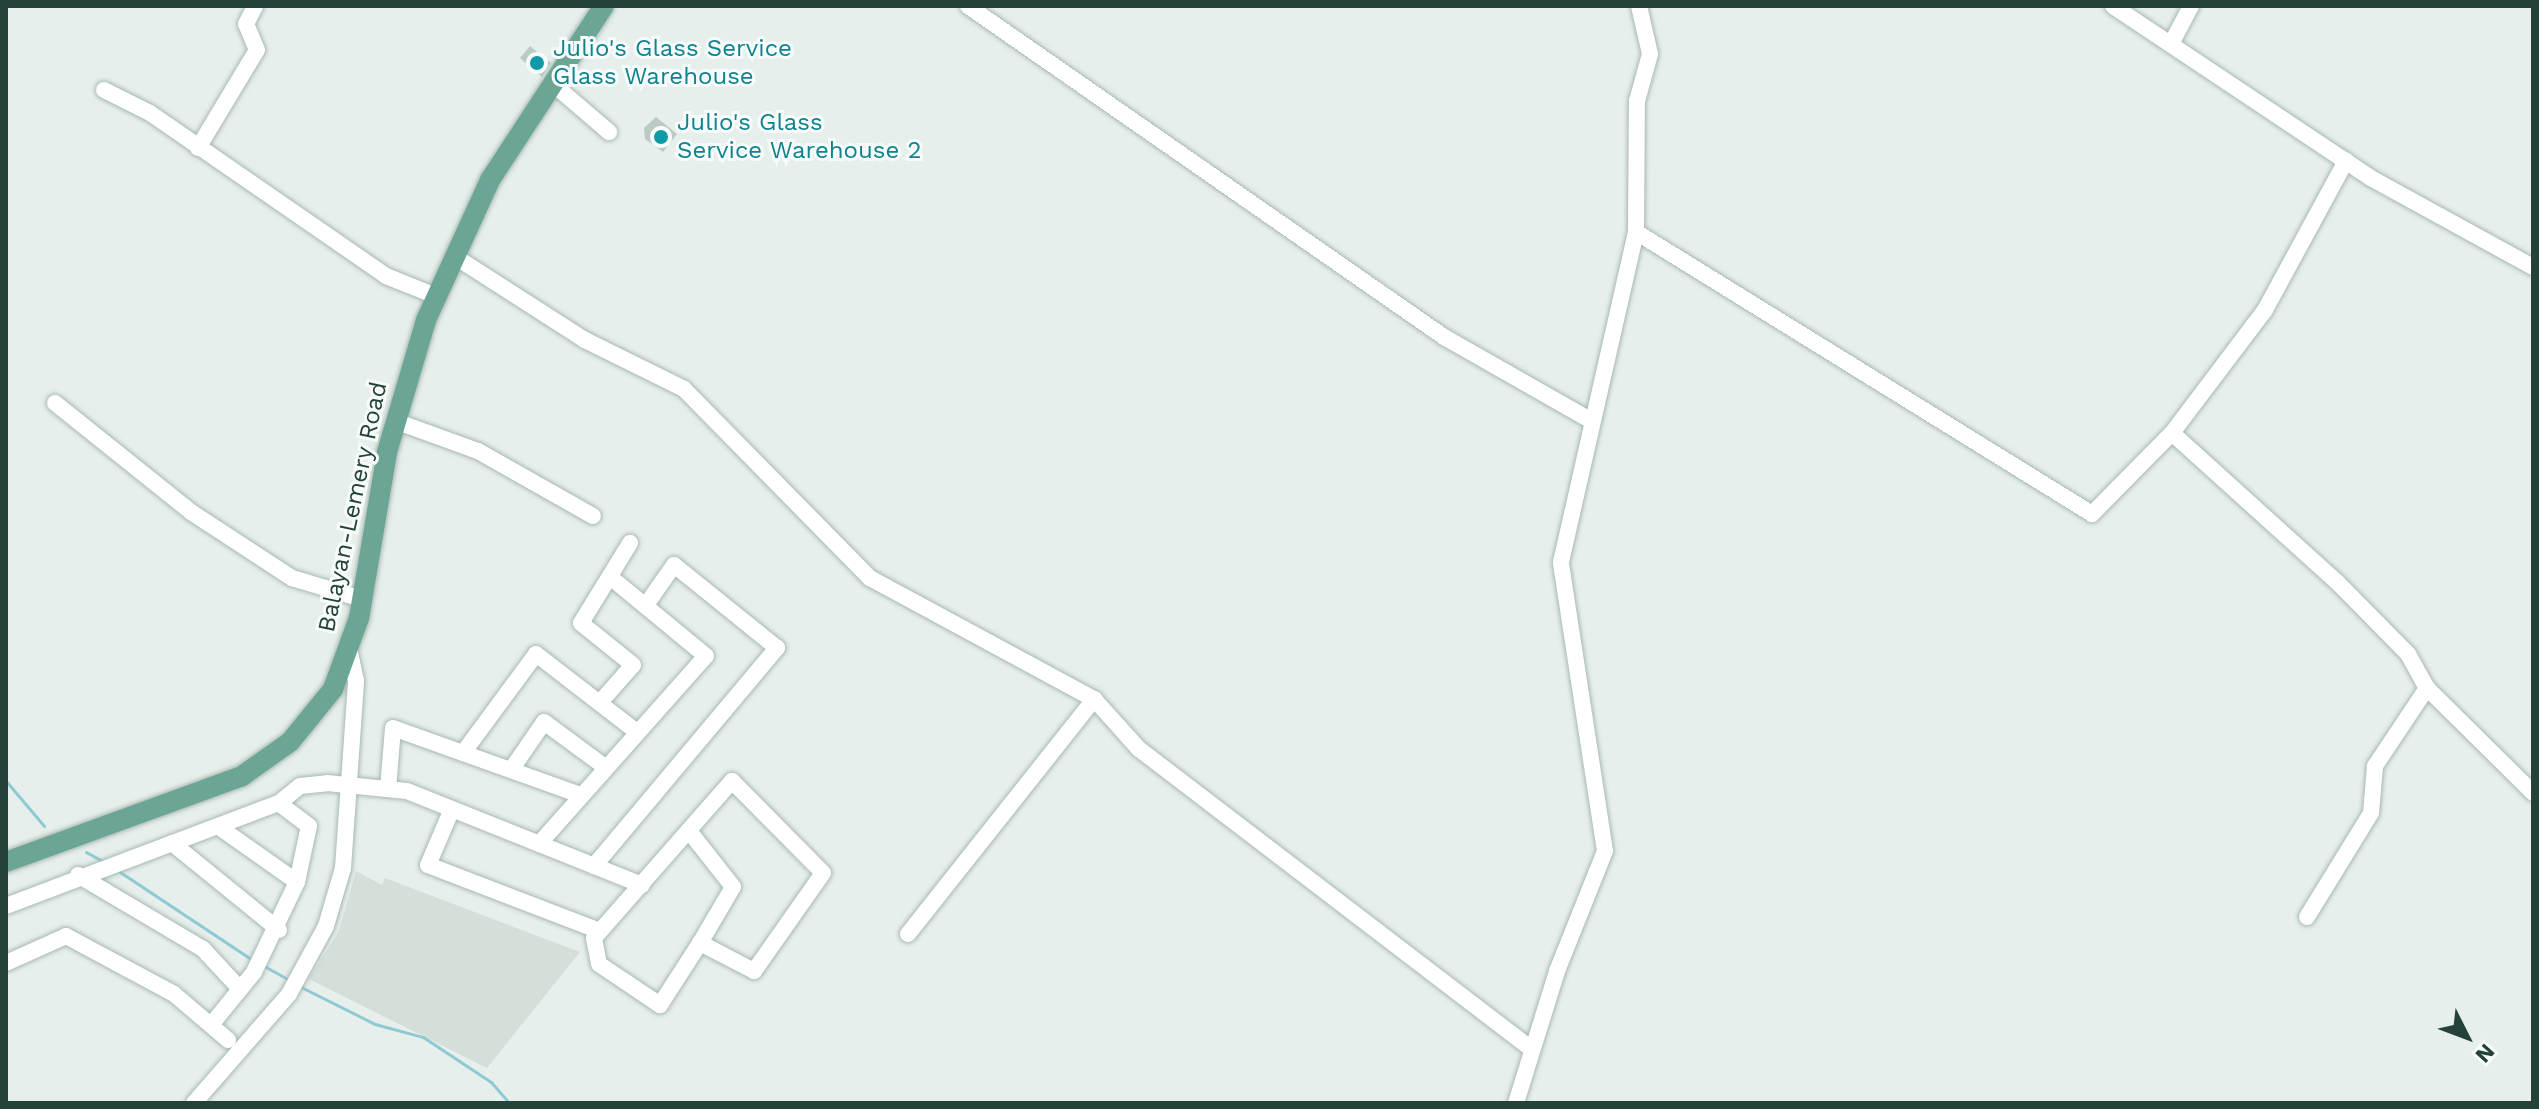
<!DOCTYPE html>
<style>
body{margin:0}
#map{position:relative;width:2539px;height:1109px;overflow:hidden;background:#e6efeb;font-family:"Work Sans",sans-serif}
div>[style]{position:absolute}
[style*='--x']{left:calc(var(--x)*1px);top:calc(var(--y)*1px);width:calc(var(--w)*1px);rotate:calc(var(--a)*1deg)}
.built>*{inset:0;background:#d4dfda}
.stream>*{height:3px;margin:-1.5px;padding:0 1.5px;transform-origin:1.5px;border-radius:1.5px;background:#8ec9d4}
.building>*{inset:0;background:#bbcac4}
.roads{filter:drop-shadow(0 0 2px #a8b8b2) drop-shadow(0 0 2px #a8b8b2)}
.minor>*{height:16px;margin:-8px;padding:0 8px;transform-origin:8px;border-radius:8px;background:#fff}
.major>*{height:20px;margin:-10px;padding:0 10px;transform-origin:10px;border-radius:10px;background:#6aa596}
.dots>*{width:22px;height:22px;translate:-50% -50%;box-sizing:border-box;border:4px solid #f7fbf9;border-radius:50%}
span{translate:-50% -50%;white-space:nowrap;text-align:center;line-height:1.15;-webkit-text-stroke:6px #f7fbf9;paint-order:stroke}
.culture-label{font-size:24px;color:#0d838f}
.left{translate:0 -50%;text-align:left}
.street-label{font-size:24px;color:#24423a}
.frame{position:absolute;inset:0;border:8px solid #24423a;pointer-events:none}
.north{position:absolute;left:2427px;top:997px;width:80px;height:80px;-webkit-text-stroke:6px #f7fbf9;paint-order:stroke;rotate:132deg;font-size:22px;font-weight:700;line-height:32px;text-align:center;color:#24423a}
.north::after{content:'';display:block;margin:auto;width:28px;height:36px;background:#24423a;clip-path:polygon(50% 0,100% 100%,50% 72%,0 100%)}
</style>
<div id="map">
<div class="built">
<i style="clip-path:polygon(356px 871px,382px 885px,385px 878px,580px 952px,487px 1068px,309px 979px,339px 931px)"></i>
</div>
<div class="stream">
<i style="--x:6;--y:781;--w:59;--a:49.8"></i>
<i style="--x:86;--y:852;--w:21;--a:29"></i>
<i style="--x:117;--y:870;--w:164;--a:33.6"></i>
<i style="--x:264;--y:966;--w:29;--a:29"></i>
<i style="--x:299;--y:986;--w:85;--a:26.6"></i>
<i style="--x:375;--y:1024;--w:50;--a:15.2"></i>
<i style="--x:423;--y:1037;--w:82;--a:33.5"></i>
<i style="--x:491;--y:1082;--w:28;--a:49"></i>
</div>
<div class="building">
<i style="clip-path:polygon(530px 46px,551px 63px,542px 77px,520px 58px)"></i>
<i style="clip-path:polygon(656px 117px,677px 134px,663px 152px,645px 139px,644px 128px)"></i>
</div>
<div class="roads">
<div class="minor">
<i style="--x:968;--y:6;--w:580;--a:34.81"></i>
<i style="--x:1444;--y:337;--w:168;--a:29.6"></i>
<i style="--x:2113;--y:6;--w:310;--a:33.7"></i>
<i style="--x:2371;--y:178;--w:185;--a:28.8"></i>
<i style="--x:2171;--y:44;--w:43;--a:-62.2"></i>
<i style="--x:553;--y:84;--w:74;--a:40.6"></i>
<i style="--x:104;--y:90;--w:51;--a:26.6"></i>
<i style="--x:150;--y:113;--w:287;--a:34.6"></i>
<i style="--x:386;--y:276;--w:54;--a:21.8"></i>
<i style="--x:198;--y:148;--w:114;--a:-59"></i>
<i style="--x:257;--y:50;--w:28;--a:-113"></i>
<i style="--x:246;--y:24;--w:20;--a:-63"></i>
<i style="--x:1636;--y:232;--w:536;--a:31.73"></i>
<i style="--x:2092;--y:514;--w:114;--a:-45.4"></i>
<i style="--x:2172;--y:433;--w:154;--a:-52.9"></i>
<i style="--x:2265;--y:310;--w:170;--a:-61.5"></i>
<i style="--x:454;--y:256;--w:156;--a:32.7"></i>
<i style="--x:585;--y:340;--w:110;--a:26.3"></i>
<i style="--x:684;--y:389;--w:265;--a:45.5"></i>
<i style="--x:870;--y:578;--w:255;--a:28.4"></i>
<i style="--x:1094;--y:699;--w:67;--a:48"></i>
<i style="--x:1139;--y:749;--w:492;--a:37.4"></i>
<i style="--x:55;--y:403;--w:174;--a:38.7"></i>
<i style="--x:191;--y:512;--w:121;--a:33.2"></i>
<i style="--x:292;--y:578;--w:73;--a:16.7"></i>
<i style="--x:395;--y:421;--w:88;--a:19.9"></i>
<i style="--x:478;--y:451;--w:132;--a:29.5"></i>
<i style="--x:2172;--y:433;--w:222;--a:42.1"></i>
<i style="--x:2337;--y:582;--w:101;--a:45.4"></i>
<i style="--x:2408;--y:654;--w:39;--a:61"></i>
<i style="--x:2427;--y:688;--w:149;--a:44.7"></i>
<i style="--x:603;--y:699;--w:45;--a:-48.6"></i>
<i style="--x:633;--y:665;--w:67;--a:-141.1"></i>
<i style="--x:581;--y:623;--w:94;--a:-58.5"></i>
<i style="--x:463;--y:753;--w:123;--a:-53.6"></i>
<i style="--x:536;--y:654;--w:128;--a:37.7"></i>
<i style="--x:511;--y:770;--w:58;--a:-55.5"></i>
<i style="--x:544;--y:722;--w:76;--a:36.4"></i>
<i style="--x:732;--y:781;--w:129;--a:45.3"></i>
<i style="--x:823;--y:873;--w:120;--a:125.1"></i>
<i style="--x:754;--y:971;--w:61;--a:-152.6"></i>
<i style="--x:700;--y:943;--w:74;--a:122.8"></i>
<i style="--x:660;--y:1005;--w:73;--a:-146.1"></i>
<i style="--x:599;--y:964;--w:26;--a:-101"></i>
<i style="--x:594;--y:938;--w:209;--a:-48.7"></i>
<i style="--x:388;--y:789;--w:61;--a:-85.3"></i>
<i style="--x:393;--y:728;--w:199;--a:19.7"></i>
<i style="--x:452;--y:809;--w:61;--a:113.2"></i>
<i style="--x:428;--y:865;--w:184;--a:21"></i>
<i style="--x:219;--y:827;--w:95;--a:35.2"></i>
<i style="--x:689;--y:831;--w:71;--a:51.8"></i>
<i style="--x:733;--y:887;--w:65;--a:120.5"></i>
<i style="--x:172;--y:843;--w:138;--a:39.1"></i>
<i style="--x:539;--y:844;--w:251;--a:-48.4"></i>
<i style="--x:706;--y:656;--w:124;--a:-140.5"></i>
<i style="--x:594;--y:866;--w:285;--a:-50"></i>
<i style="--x:777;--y:648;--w:132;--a:-141.1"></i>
<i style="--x:674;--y:565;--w:45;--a:125.1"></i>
<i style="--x:78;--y:875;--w:145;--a:30.6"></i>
<i style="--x:203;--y:949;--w:54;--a:47.2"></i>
<i style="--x:6;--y:906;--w:292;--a:-20.7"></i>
<i style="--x:279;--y:803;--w:27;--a:-39"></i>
<i style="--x:300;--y:786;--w:27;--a:-6"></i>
<i style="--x:327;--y:783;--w:80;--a:5.7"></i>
<i style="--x:407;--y:791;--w:253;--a:21.8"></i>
<i style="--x:2307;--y:917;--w:122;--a:-58.4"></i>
<i style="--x:2371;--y:813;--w:47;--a:-85.1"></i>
<i style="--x:2375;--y:766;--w:94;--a:-56.3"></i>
<i style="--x:908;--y:934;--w:300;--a:-51.6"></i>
<i style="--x:6;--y:963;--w:66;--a:-24.2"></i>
<i style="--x:66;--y:936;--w:123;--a:28.2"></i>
<i style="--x:174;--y:994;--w:71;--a:40.4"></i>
<i style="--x:211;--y:1025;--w:68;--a:-50.9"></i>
<i style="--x:254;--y:972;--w:100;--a:-64.5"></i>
<i style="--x:297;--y:882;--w:57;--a:-77.9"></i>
<i style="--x:309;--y:826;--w:38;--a:-143"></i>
<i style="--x:194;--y:1103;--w:145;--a:-48.9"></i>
<i style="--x:289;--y:994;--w:77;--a:-61.4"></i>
<i style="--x:326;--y:926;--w:60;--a:-73.7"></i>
<i style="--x:343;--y:868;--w:187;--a:-86"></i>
<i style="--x:356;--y:681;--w:33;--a:-102"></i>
<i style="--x:1516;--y:1103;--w:138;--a:-72.7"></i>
<i style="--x:1557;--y:971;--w:129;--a:-68.2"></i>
<i style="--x:1605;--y:851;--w:292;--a:-98.7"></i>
<i style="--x:1561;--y:562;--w:338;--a:-77.2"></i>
<i style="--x:1636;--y:232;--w:131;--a:-89.6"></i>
<i style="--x:1637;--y:101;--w:49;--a:-74.5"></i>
<i style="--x:1650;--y:54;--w:49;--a:-102.9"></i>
</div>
<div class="major">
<i style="--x:6;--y:862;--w:251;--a:-20"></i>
<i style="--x:242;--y:776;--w:59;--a:-35.3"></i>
<i style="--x:290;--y:742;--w:68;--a:-50.9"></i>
<i style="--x:333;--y:689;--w:76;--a:-69.9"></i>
<i style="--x:359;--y:618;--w:168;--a:-80.4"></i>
<i style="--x:387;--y:452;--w:138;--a:-73.5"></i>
<i style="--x:426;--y:320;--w:154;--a:-65.4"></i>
<i style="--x:490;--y:180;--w:208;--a:-56.8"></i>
</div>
</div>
<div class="dots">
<i style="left:537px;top:63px;background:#0f9aa8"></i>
<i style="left:661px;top:137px;background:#0f9aa8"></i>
</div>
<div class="culture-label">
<span class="left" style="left:553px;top:63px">Julio's Glass Service<br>Glass Warehouse</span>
<span class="left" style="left:677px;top:137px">Julio's Glass<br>Service Warehouse 2</span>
</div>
<div class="street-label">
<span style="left:353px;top:507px;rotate:-78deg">Balayan-Lemery Road</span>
</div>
<div class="frame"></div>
<div class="north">N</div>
</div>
